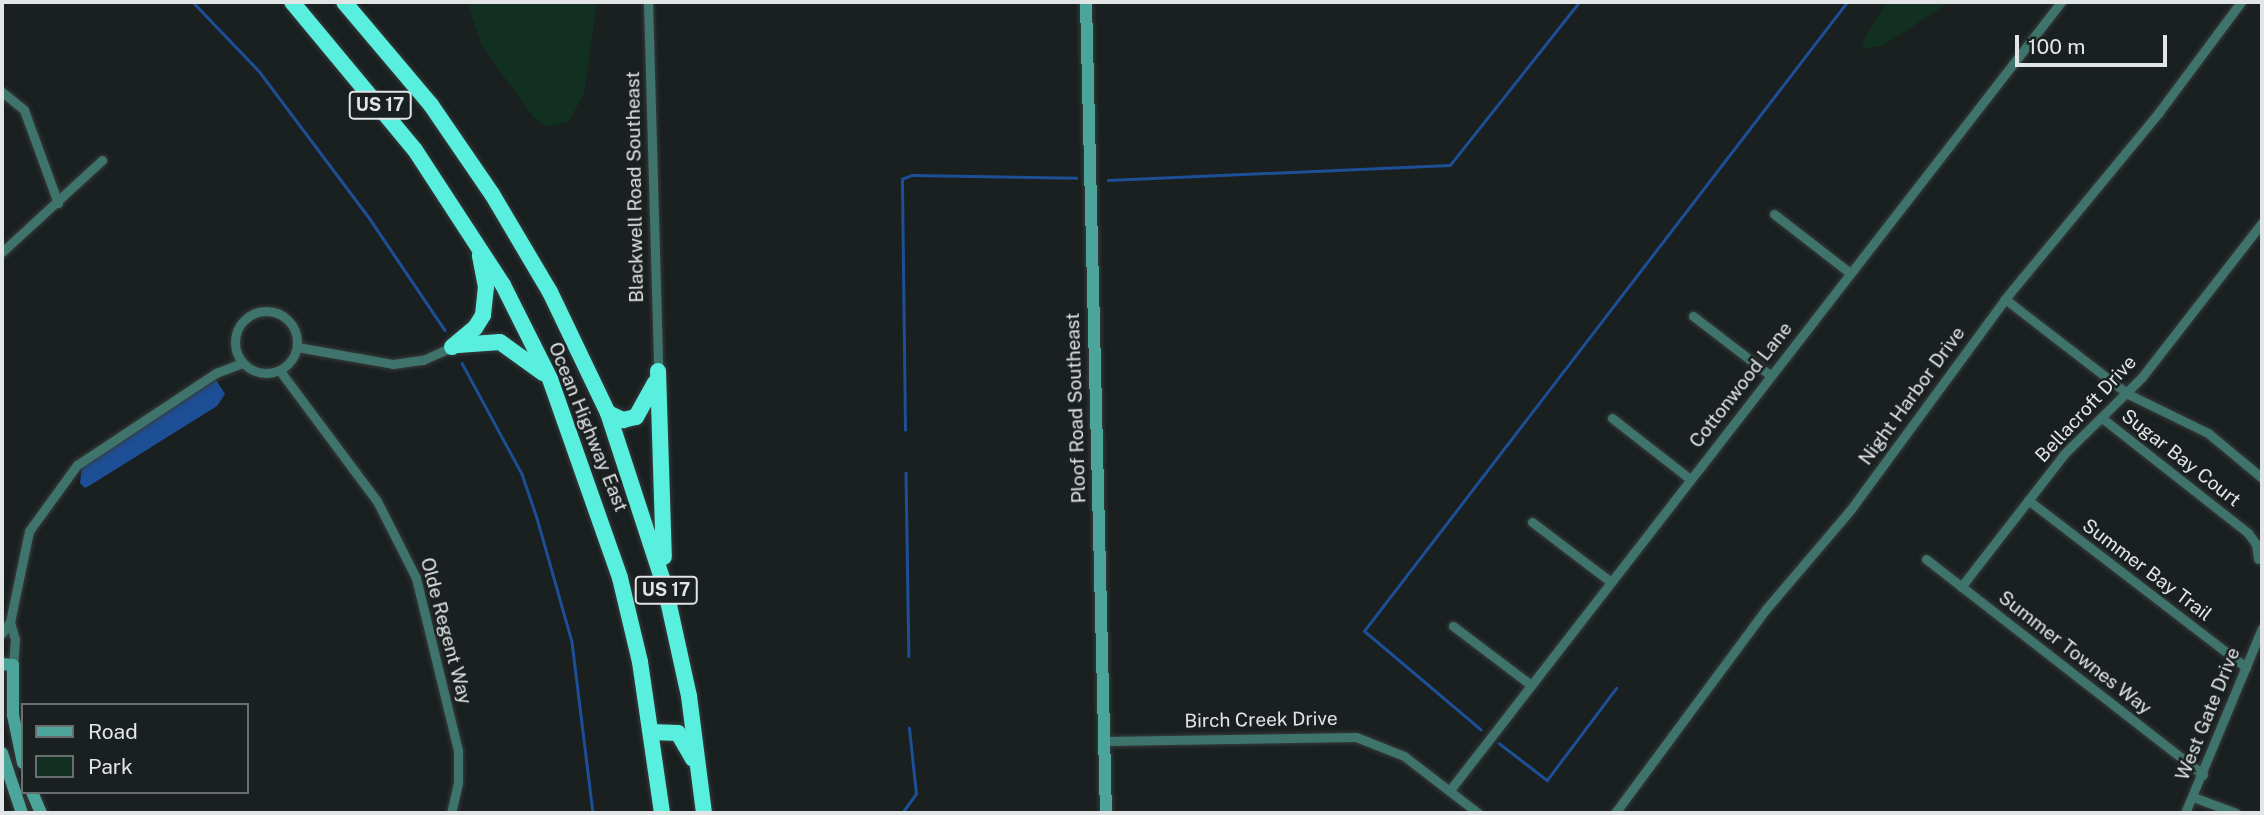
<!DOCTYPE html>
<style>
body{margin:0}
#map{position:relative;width:2264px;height:815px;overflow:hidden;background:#1a1f1f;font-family:"Public Sans",sans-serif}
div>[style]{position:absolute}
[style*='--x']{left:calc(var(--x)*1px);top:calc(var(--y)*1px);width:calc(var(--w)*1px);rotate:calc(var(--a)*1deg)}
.green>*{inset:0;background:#113021}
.water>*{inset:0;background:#1d4f97}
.stream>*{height:2.5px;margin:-1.25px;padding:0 1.25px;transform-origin:1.25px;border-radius:1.25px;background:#1d4f97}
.roads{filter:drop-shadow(0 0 2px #363b3b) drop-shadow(0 0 2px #363b3b)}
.street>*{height:9px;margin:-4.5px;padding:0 4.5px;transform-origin:4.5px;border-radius:4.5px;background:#3f746d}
.street>.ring{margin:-4.5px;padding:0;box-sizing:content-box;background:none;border:9px solid #3f746d;border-radius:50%}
.secondary>*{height:12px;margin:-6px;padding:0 6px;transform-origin:6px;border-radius:6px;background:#4ba59b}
.highway>*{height:16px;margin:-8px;padding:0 8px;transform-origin:8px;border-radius:8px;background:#58efdf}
span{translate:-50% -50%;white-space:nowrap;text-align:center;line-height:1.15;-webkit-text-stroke:5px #1a1f1f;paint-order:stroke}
.shield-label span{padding:2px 5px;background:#1a1f1f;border:2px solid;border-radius:5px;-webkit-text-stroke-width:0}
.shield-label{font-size:18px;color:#e2e5e5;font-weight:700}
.street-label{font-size:19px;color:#e2e5e5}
.frame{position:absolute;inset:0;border:4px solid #e2e5e5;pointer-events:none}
.legend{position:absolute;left:21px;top:703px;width:228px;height:91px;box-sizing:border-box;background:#1a1f1f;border:2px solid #6a6e6e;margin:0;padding:9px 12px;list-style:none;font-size:21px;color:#e2e5e5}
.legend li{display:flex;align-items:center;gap:14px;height:35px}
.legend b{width:35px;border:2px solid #6a6e6e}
.scale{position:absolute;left:2015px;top:35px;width:152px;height:32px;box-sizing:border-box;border:4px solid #e2e5e5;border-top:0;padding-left:9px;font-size:21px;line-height:24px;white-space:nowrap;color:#e2e5e5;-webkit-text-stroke:5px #1a1f1f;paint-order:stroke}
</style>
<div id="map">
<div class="green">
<i style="clip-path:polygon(467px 2px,597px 2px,584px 95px,568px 122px,547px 127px,533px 117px,482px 46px)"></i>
<i style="clip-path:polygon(1887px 2px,1950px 2px,1884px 45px,1864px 49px,1862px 42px)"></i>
</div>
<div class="water">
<i style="clip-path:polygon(216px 380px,225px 394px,217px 406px,97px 481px,85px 488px,80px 483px,82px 466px)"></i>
</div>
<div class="stream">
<i style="--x:193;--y:2;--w:95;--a:46.3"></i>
<i style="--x:259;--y:71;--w:185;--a:53.1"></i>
<i style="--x:370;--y:219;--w:134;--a:56"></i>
<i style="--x:1108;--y:180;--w:342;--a:-2.5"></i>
<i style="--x:1450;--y:165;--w:208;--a:-51.6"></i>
<i style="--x:462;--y:363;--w:126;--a:61.6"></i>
<i style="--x:522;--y:474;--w:46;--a:71.2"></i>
<i style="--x:537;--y:518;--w:129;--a:74.2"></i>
<i style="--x:572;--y:642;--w:172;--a:83"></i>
<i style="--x:905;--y:430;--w:251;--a:-90.7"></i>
<i style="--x:902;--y:179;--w:11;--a:-22"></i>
<i style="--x:912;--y:175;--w:164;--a:1"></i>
<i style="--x:906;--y:473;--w:183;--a:89.1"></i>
<i style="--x:1481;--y:730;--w:153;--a:-139.8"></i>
<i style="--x:1364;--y:631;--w:793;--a:-52.48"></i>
<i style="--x:1499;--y:743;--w:61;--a:37.6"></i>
<i style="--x:1547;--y:780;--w:115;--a:-53.1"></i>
<i style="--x:902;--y:813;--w:24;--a:-54"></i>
<i style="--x:916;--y:794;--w:66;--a:-96.1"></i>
</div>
<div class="roads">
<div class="street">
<i style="--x:648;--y:2;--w:369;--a:88.4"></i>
<i style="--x:2;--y:92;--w:28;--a:39"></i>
<i style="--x:24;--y:110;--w:99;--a:69.9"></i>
<i style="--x:1774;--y:214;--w:96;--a:37.8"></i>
<i style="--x:2;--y:252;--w:136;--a:-42.6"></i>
<i style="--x:2005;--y:299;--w:155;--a:37.7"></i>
<i style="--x:2128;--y:394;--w:89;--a:26"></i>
<i style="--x:2208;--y:433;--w:70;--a:39.8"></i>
<i class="ring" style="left:235px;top:311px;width:53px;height:53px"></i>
<i style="--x:1693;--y:316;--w:97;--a:37.5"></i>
<i style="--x:297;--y:347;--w:97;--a:10"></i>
<i style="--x:393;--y:364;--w:30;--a:-8"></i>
<i style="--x:423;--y:360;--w:32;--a:-24"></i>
<i style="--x:280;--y:371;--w:162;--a:53.3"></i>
<i style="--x:377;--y:501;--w:86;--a:63.1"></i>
<i style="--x:416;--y:578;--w:177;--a:76.3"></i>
<i style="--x:458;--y:750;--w:33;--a:90"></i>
<i style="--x:458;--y:783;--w:31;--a:103"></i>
<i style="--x:1612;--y:418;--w:99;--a:38"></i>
<i style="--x:2102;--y:418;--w:186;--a:38.2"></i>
<i style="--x:2248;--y:533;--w:14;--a:54"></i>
<i style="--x:2256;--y:544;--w:15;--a:82"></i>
<i style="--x:2028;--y:500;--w:275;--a:37.5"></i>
<i style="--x:1532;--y:522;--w:99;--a:37.2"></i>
<i style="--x:1926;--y:559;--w:351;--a:37.9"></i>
<i style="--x:1961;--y:587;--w:168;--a:-52.2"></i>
<i style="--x:2064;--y:454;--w:110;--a:-44.6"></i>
<i style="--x:2142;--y:377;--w:195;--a:-52.1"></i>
<i style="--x:10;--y:622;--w:18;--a:74"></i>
<i style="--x:15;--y:639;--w:26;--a:94"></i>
<i style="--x:1453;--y:626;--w:98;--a:37.1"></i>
<i style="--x:2;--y:633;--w:14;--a:-54"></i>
<i style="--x:10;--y:622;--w:93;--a:-78.2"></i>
<i style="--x:29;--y:531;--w:82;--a:-54"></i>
<i style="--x:77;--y:465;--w:167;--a:-33.5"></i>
<i style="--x:216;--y:373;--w:28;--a:-21"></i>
<i style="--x:1106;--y:741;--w:250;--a:-0.9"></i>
<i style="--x:1356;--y:737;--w:52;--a:21.6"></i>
<i style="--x:1404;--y:756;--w:93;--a:37.6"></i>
<i style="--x:1450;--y:790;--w:997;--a:-52.21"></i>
<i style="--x:2193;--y:797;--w:46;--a:20.4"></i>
<i style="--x:1615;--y:813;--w:254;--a:-53.5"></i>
<i style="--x:1766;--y:609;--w:131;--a:-49.6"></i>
<i style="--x:1851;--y:509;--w:260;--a:-53.7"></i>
<i style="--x:2005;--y:299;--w:242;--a:-50.5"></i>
<i style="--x:2159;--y:112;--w:137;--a:-53.3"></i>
<i style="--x:2185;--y:813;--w:200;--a:-67.4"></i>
</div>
<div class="secondary">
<i style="--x:1086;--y:2;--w:811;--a:88.59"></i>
<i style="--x:2;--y:664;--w:11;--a:5"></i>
<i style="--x:13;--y:665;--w:50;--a:90"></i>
<i style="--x:13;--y:715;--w:49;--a:78.2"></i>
<i style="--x:2;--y:753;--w:63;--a:71.6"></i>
<i style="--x:32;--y:792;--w:23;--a:67"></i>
</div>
<div class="highway">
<i style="--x:292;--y:2;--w:192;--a:50.3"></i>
<i style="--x:415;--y:150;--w:161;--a:56.9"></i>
<i style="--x:503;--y:285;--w:105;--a:63.4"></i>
<i style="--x:550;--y:379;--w:211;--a:70.6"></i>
<i style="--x:620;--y:578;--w:86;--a:76.6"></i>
<i style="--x:640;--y:662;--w:153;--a:81.7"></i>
<i style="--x:344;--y:2;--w:135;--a:49.8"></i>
<i style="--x:431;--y:105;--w:108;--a:55.6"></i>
<i style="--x:492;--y:194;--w:114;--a:59.4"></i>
<i style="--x:550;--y:292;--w:134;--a:64.4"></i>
<i style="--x:608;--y:413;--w:183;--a:71.9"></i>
<i style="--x:665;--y:587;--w:112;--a:77.6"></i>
<i style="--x:689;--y:696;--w:118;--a:82.7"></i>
<i style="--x:458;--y:345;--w:42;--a:-4.1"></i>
<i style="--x:500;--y:342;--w:53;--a:35.8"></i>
<i style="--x:452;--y:347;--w:30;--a:-40"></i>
<i style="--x:475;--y:328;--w:15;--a:-58"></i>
<i style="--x:483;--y:315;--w:28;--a:-84"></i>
<i style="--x:486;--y:287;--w:32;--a:-101"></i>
<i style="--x:658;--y:371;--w:186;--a:88.2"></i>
<i style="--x:608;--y:413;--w:17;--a:25"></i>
<i style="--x:623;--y:420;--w:13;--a:-13"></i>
<i style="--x:636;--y:417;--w:39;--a:-61"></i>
<i style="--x:651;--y:732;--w:27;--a:2"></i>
<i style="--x:678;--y:733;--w:30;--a:60"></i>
</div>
</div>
<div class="shield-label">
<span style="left:380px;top:105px">US 17</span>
<span style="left:666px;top:590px">US 17</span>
</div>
<div class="street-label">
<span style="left:635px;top:187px;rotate:-91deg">Blackwell Road Southeast</span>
<span style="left:1741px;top:385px;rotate:-52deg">Cottonwood Lane</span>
<span style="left:1912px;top:396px;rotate:-54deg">Night Harbor Drive</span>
<span style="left:1076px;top:408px;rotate:-92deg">Ploof Road Southeast</span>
<span style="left:2086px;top:409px;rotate:-47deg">Bellacroft Drive</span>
<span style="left:588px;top:427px;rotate:68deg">Ocean Highway East</span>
<span style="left:2181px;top:458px;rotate:38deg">Sugar Bay Court</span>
<span style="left:2147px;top:570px;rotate:37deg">Summer Bay Trail</span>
<span style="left:446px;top:631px;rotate:75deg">Olde Regent Way</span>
<span style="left:2075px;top:653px;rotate:38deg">Summer Townes Way</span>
<span style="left:2208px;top:714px;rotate:-68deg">West Gate Drive</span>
<span style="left:1261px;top:720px;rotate:-1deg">Birch Creek Drive</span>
</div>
<div class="frame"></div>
<ul class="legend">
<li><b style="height:9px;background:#4ba59b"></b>Road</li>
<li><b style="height:19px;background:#113021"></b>Park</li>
</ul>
<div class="scale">100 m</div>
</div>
